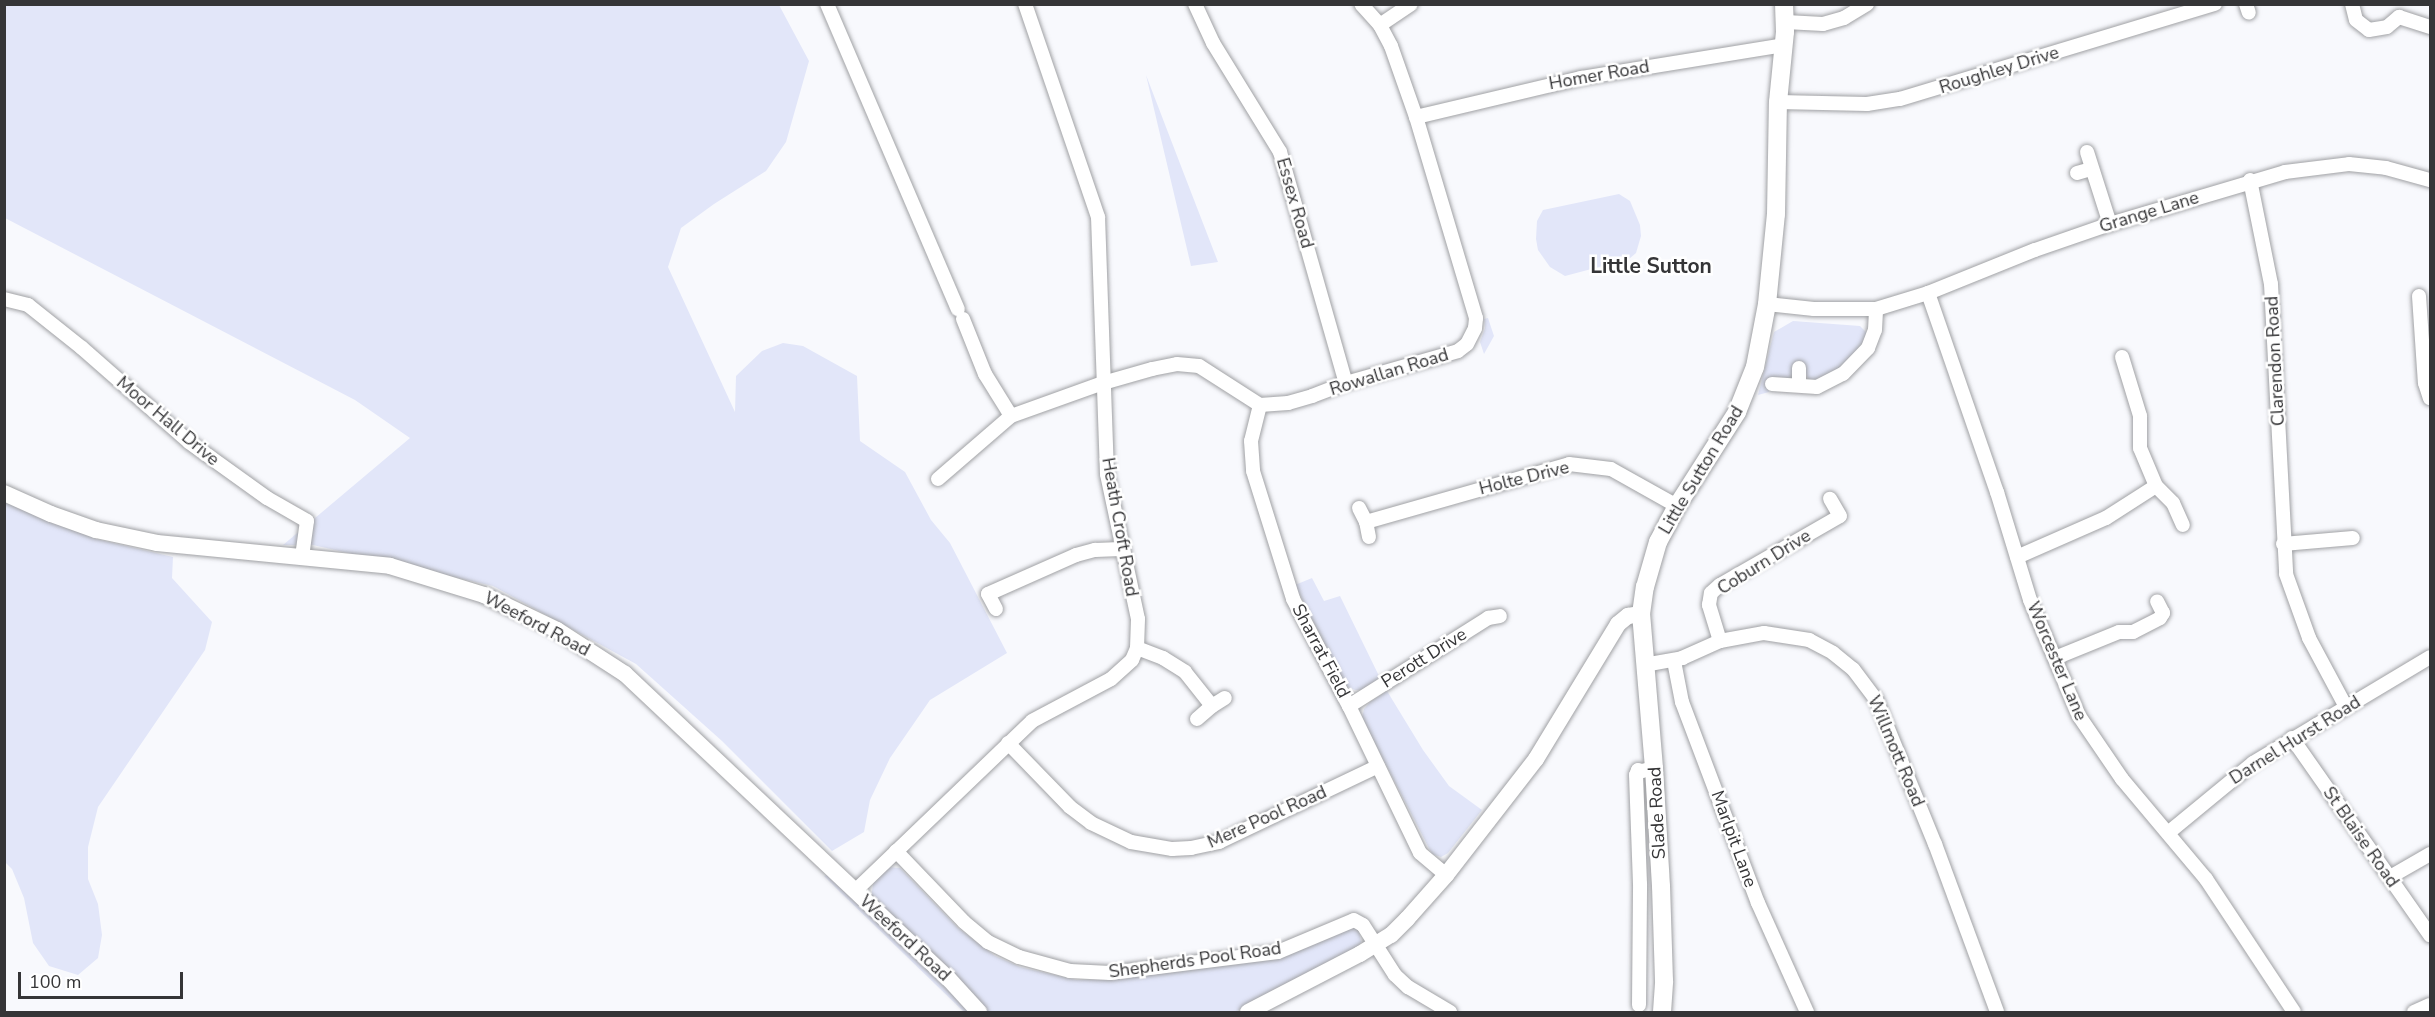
<!DOCTYPE html>
<style>
body{margin:0}
#map{position:relative;width:2435px;height:1017px;overflow:hidden;background:#f8f9fd;font-family:"Nunito Sans",sans-serif}
div>[style]{position:absolute}
[style*='--x']{left:calc(var(--x)*1px);top:calc(var(--y)*1px);width:calc(var(--w)*1px);rotate:calc(var(--a)*1deg)}
.green>*{inset:0;background:#e2e6f9}
.roads{filter:drop-shadow(0 0 2px #a0a1a4) drop-shadow(0 0 2px #a0a1a4)}
.minor>*{height:14px;margin:-7px;padding:0 7px;transform-origin:7px;border-radius:7px;background:#fff}
.tertiary>*{height:16px;margin:-8px;padding:0 8px;transform-origin:8px;border-radius:8px;background:#fff}
.secondary>*{height:18px;margin:-9px;padding:0 9px;transform-origin:9px;border-radius:9px;background:#fff}
span{translate:-50% -50%;white-space:nowrap;text-align:center;line-height:1.15;-webkit-text-stroke:5px #fff;paint-order:stroke}
.street-label{font-size:18px;color:#353537}
.quarter-label{font-size:21px;color:#353537;font-weight:700}
.frame{position:absolute;inset:0;border:6px solid #353537;pointer-events:none}
.scale{position:absolute;left:18px;top:972px;width:165px;height:27px;box-sizing:border-box;border:3px solid #353537;border-top:0;padding-left:8px;font-size:18px;line-height:21px;white-space:nowrap;color:#353537;-webkit-text-stroke:4px #fff;paint-order:stroke}
</style>
<div id="map">
<div class="green">
<i style="clip-path:polygon(4px 5px,779px 5px,809px 61px,786px 142px,766px 171px,714px 204px,681px 228px,668px 267px,735px 412px,736px 376px,762px 351px,783px 343px,803px 346px,857px 376px,860px 441px,905px 472px,931px 520px,950px 543px,1007px 653px,930px 700px,890px 758px,870px 800px,864px 832px,832px 851px,722px 741px,636px 664px,493px 586px,313px 545px,283px 545px,410px 438px,355px 400px,5px 218px)"></i>
<i style="clip-path:polygon(1146px 75px,1184px 174px,1218px 262px,1191px 266px)"></i>
<i style="clip-path:polygon(1619px 194px,1630px 201px,1640px 225px,1641px 236px,1636px 253px,1629px 259px,1565px 276px,1550px 267px,1538px 250px,1536px 239px,1537px 221px,1543px 210px)"></i>
<i style="clip-path:polygon(1488px 318px,1494px 336px,1484px 354px,1480px 342px,1485px 328px,1484px 319px)"></i>
<i style="clip-path:polygon(1793px 321px,1860px 326px,1866px 332px,1867px 341px,1827px 382px,1809px 381px,1804px 368px,1792px 381px,1771px 383px,1769px 392px,1758px 395px,1774px 332px)"></i>
<i style="clip-path:polygon(5px 502px,96px 539px,173px 557px,172px 578px,212px 622px,205px 650px,98px 807px,88px 847px,88px 879px,98px 904px,102px 935px,98px 958px,78px 975px,49px 966px,33px 943px,24px 898px,12px 869px,5px 862px)"></i>
<i style="clip-path:polygon(1312px 578px,1324px 601px,1340px 596px,1380px 678px,1362px 690px,1355px 690px,1346px 686px,1295px 585px)"></i>
<i style="clip-path:polygon(1387px 691px,1423px 750px,1449px 786px,1482px 810px,1448px 853px,1441px 857px,1432px 854px,1362px 718px,1364px 709px,1370px 702px)"></i>
<i style="clip-path:polygon(886px 867px,900px 868px,958px 928px,995px 956px,1020px 967px,1076px 980px,1110px 979px,1239px 964px,1352px 927px,1359px 931px,1361px 942px,1356px 950px,1235px 1012px,987px 1012px,871px 896px,874px 880px)"></i>
<i style="clip-path:polygon(827px 875px,964px 1004px,971px 1012px,964px 1012px,841px 893px,824px 876px)"></i>
</div>
<div class="roads">
<div class="minor">
<i style="--x:827;--y:4;--w:332;--a:66.8"></i>
<i style="--x:1195;--y:4;--w:43;--a:65.2"></i>
<i style="--x:1213;--y:43;--w:128;--a:58.4"></i>
<i style="--x:1280;--y:152;--w:240;--a:74.1"></i>
<i style="--x:2246;--y:4;--w:9;--a:72"></i>
<i style="--x:2352;--y:4;--w:16;--a:76"></i>
<i style="--x:2356;--y:20;--w:16;--a:38"></i>
<i style="--x:2369;--y:30;--w:18;--a:-9"></i>
<i style="--x:2387;--y:27;--w:16;--a:-40"></i>
<i style="--x:2399;--y:17;--w:33;--a:18"></i>
<i style="--x:1786;--y:22;--w:37;--a:3"></i>
<i style="--x:1823;--y:24;--w:22;--a:-16"></i>
<i style="--x:1844;--y:18;--w:27;--a:-31"></i>
<i style="--x:1380;--y:25;--w:37;--a:-34"></i>
<i style="--x:1778;--y:102;--w:89;--a:1.3"></i>
<i style="--x:1867;--y:104;--w:33;--a:-9"></i>
<i style="--x:1900;--y:99;--w:329;--a:-16.8"></i>
<i style="--x:1416;--y:117;--w:170;--a:-13.3"></i>
<i style="--x:1581;--y:78;--w:206;--a:-9.2"></i>
<i style="--x:2087;--y:152;--w:76;--a:72.3"></i>
<i style="--x:2077;--y:173;--w:15;--a:-16"></i>
<i style="--x:2250;--y:180;--w:106;--a:78.6"></i>
<i style="--x:2271;--y:284;--w:290;--a:87"></i>
<i style="--x:2286;--y:574;--w:68;--a:70.2"></i>
<i style="--x:2309;--y:638;--w:78;--a:61.8"></i>
<i style="--x:1928;--y:293;--w:211;--a:70.9"></i>
<i style="--x:1997;--y:492;--w:113;--a:73"></i>
<i style="--x:2030;--y:600;--w:126;--a:67.1"></i>
<i style="--x:2079;--y:716;--w:76;--a:55.7"></i>
<i style="--x:2122;--y:779;--w:131;--a:50"></i>
<i style="--x:2206;--y:879;--w:159;--a:56.5"></i>
<i style="--x:2419;--y:296;--w:87;--a:86.1"></i>
<i style="--x:2425;--y:383;--w:16;--a:72"></i>
<i style="--x:4;--y:299;--w:25;--a:14"></i>
<i style="--x:28;--y:305;--w:69;--a:38.5"></i>
<i style="--x:82;--y:348;--w:142;--a:41.3"></i>
<i style="--x:189;--y:442;--w:96;--a:35.7"></i>
<i style="--x:267;--y:498;--w:46;--a:29.9"></i>
<i style="--x:307;--y:521;--w:34;--a:98"></i>
<i style="--x:1767;--y:304;--w:47;--a:6.1"></i>
<i style="--x:1814;--y:309;--w:62;--a:0"></i>
<i style="--x:1876;--y:309;--w:54;--a:-17.1"></i>
<i style="--x:1928;--y:293;--w:115;--a:-21.9"></i>
<i style="--x:2035;--y:250;--w:79;--a:-19.1"></i>
<i style="--x:2110;--y:224;--w:183;--a:-16.5"></i>
<i style="--x:2285;--y:172;--w:64;--a:-7.1"></i>
<i style="--x:2349;--y:164;--w:37;--a:6"></i>
<i style="--x:2386;--y:168;--w:46;--a:15.3"></i>
<i style="--x:963;--y:319;--w:59;--a:68.2"></i>
<i style="--x:985;--y:374;--w:49;--a:58.2"></i>
<i style="--x:2122;--y:357;--w:62;--a:73"></i>
<i style="--x:2140;--y:416;--w:32;--a:90"></i>
<i style="--x:2140;--y:448;--w:41;--a:67.2"></i>
<i style="--x:2156;--y:486;--w:24;--a:45"></i>
<i style="--x:2173;--y:503;--w:24;--a:66"></i>
<i style="--x:1799;--y:368;--w:17;--a:90"></i>
<i style="--x:1772;--y:384;--w:45;--a:3.8"></i>
<i style="--x:1817;--y:387;--w:29;--a:-27"></i>
<i style="--x:1843;--y:374;--w:36;--a:-46"></i>
<i style="--x:1868;--y:348;--w:19;--a:-69"></i>
<i style="--x:1875;--y:330;--w:21;--a:-87"></i>
<i style="--x:1260;--y:405;--w:37;--a:104"></i>
<i style="--x:1251;--y:441;--w:30;--a:86"></i>
<i style="--x:1253;--y:471;--w:134;--a:72.6"></i>
<i style="--x:1293;--y:599;--w:121;--a:62.4"></i>
<i style="--x:1349;--y:706;--w:163;--a:64.2"></i>
<i style="--x:1420;--y:853;--w:34;--a:40"></i>
<i style="--x:938;--y:479;--w:96;--a:-40.8"></i>
<i style="--x:1011;--y:416;--w:98;--a:-19.7"></i>
<i style="--x:1103;--y:383;--w:51;--a:-15.9"></i>
<i style="--x:1152;--y:369;--w:25;--a:-11"></i>
<i style="--x:1177;--y:364;--w:22;--a:5"></i>
<i style="--x:1199;--y:366;--w:72;--a:32.6"></i>
<i style="--x:1260;--y:405;--w:28;--a:-4"></i>
<i style="--x:1288;--y:403;--w:25;--a:-16"></i>
<i style="--x:1312;--y:396;--w:36;--a:-21"></i>
<i style="--x:1346;--y:383;--w:116;--a:-15.9"></i>
<i style="--x:1458;--y:351;--w:11;--a:-38"></i>
<i style="--x:1467;--y:344;--w:18;--a:-63"></i>
<i style="--x:1475;--y:328;--w:10;--a:-84"></i>
<i style="--x:1476;--y:318;--w:210;--a:-106.6"></i>
<i style="--x:1416;--y:117;--w:75;--a:-109.4"></i>
<i style="--x:1391;--y:46;--w:24;--a:-118"></i>
<i style="--x:1380;--y:25;--w:28;--a:-132"></i>
<i style="--x:1359;--y:508;--w:16;--a:63"></i>
<i style="--x:1369;--y:537;--w:15;--a:-101"></i>
<i style="--x:1366;--y:522;--w:211;--a:-15.9"></i>
<i style="--x:1569;--y:464;--w:42;--a:6.8"></i>
<i style="--x:1611;--y:469;--w:76;--a:29.3"></i>
<i style="--x:2283;--y:544;--w:70;--a:-4.9"></i>
<i style="--x:2017;--y:557;--w:97;--a:-23.7"></i>
<i style="--x:2106;--y:518;--w:59;--a:-32.6"></i>
<i style="--x:996;--y:609;--w:17;--a:-118"></i>
<i style="--x:988;--y:594;--w:96;--a:-23.9"></i>
<i style="--x:1076;--y:555;--w:20;--a:-15"></i>
<i style="--x:1095;--y:550;--w:26;--a:-2"></i>
<i style="--x:1720;--y:641;--w:38;--a:-107"></i>
<i style="--x:1709;--y:605;--w:12;--a:-81"></i>
<i style="--x:1711;--y:593;--w:12;--a:-42"></i>
<i style="--x:1720;--y:585;--w:138;--a:-29.9"></i>
<i style="--x:1840;--y:516;--w:20;--a:-120"></i>
<i style="--x:1137;--y:648;--w:28;--a:21"></i>
<i style="--x:1163;--y:658;--w:26;--a:32"></i>
<i style="--x:1185;--y:672;--w:43;--a:51.5"></i>
<i style="--x:1212;--y:706;--w:15;--a:-32"></i>
<i style="--x:2055;--y:658;--w:69;--a:-22.1"></i>
<i style="--x:2119;--y:632;--w:14;--a:0"></i>
<i style="--x:2133;--y:632;--w:30;--a:-27"></i>
<i style="--x:2160;--y:618;--w:6;--a:-59"></i>
<i style="--x:2163;--y:613;--w:13;--a:-117"></i>
<i style="--x:1674;--y:661;--w:42;--a:79"></i>
<i style="--x:1682;--y:702;--w:215;--a:69.3"></i>
<i style="--x:1758;--y:903;--w:120;--a:65.8"></i>
<i style="--x:1644;--y:665;--w:39;--a:-10"></i>
<i style="--x:1682;--y:658;--w:42;--a:-24.1"></i>
<i style="--x:1720;--y:641;--w:45;--a:-10.3"></i>
<i style="--x:1764;--y:633;--w:46;--a:8.8"></i>
<i style="--x:1809;--y:640;--w:27;--a:28"></i>
<i style="--x:1833;--y:653;--w:26;--a:39"></i>
<i style="--x:1853;--y:669;--w:38;--a:53"></i>
<i style="--x:1876;--y:699;--w:157;--a:67.9"></i>
<i style="--x:1935;--y:844;--w:179;--a:69.7"></i>
<i style="--x:1349;--y:706;--w:165;--a:-32.3"></i>
<i style="--x:1488;--y:618;--w:12;--a:-9"></i>
<i style="--x:1197;--y:719;--w:20;--a:-41"></i>
<i style="--x:2292;--y:738;--w:241;--a:55"></i>
<i style="--x:1008;--y:743;--w:89;--a:45.9"></i>
<i style="--x:1070;--y:807;--w:26;--a:37"></i>
<i style="--x:1091;--y:823;--w:44;--a:25.4"></i>
<i style="--x:1131;--y:842;--w:42;--a:9.7"></i>
<i style="--x:1172;--y:849;--w:19;--a:-3"></i>
<i style="--x:1191;--y:848;--w:29;--a:-12"></i>
<i style="--x:1219;--y:842;--w:176;--a:-25.5"></i>
<i style="--x:2168;--y:833;--w:110;--a:-39.5"></i>
<i style="--x:2253;--y:763;--w:206;--a:-30.9"></i>
<i style="--x:896;--y:851;--w:98;--a:46.2"></i>
<i style="--x:964;--y:922;--w:31;--a:40"></i>
<i style="--x:988;--y:942;--w:34;--a:26"></i>
<i style="--x:1019;--y:957;--w:53;--a:15.4"></i>
<i style="--x:1070;--y:971;--w:40;--a:2.9"></i>
<i style="--x:1110;--y:973;--w:169;--a:-7.1"></i>
<i style="--x:1278;--y:952;--w:82;--a:-22.8"></i>
<i style="--x:1354;--y:920;--w:10;--a:29"></i>
<i style="--x:1363;--y:925;--w:59;--a:57.4"></i>
<i style="--x:1395;--y:975;--w:18;--a:43"></i>
<i style="--x:1408;--y:987;--w:49;--a:30.8"></i>
<i style="--x:2390;--y:877;--w:46;--a:-29.9"></i>
<i style="--x:855;--y:891;--w:245;--a:-43.8"></i>
<i style="--x:1032;--y:721;--w:89;--a:-28"></i>
<i style="--x:1111;--y:679;--w:28;--a:-42"></i>
<i style="--x:1132;--y:660;--w:13;--a:-67"></i>
<i style="--x:1137;--y:648;--w:29;--a:-88"></i>
<i style="--x:1138;--y:619;--w:148;--a:-102.1"></i>
<i style="--x:1107;--y:474;--w:257;--a:-92"></i>
<i style="--x:1098;--y:217;--w:225;--a:-108.9"></i>
<i style="--x:1639;--y:1005;--w:121;--a:-89.5"></i>
<i style="--x:1640;--y:884;--w:109;--a:-92.1"></i>
<i style="--x:1636;--y:775;--w:5;--a:-68"></i>
<i style="--x:1638;--y:770;--w:4;--a:14"></i>
<i style="--x:1642;--y:771;--w:12;--a:-14"></i>
<i style="--x:2414;--y:1012;--w:17;--a:-24"></i>
</div>
<div class="tertiary">
<i style="--x:4;--y:493;--w:51;--a:24.1"></i>
<i style="--x:51;--y:514;--w:48;--a:19.6"></i>
<i style="--x:96;--y:530;--w:62;--a:12"></i>
<i style="--x:157;--y:543;--w:234;--a:5.6"></i>
<i style="--x:390;--y:566;--w:98;--a:17.1"></i>
<i style="--x:484;--y:595;--w:81;--a:25.6"></i>
<i style="--x:557;--y:630;--w:81;--a:32.9"></i>
<i style="--x:625;--y:674;--w:444;--a:43.3"></i>
<i style="--x:948;--y:978;--w:46;--a:47.6"></i>
<i style="--x:1248;--y:1012;--w:126;--a:-27.4"></i>
<i style="--x:1360;--y:954;--w:36;--a:-32"></i>
<i style="--x:1391;--y:935;--w:23;--a:-45"></i>
<i style="--x:1407;--y:919;--w:59;--a:-48.4"></i>
<i style="--x:1446;--y:875;--w:147;--a:-52.2"></i>
<i style="--x:1536;--y:759;--w:158;--a:-58.7"></i>
<i style="--x:1618;--y:624;--w:13;--a:-39"></i>
<i style="--x:1628;--y:616;--w:13;--a:-9"></i>
</div>
<div class="secondary">
<i style="--x:1662;--y:1012;--w:31;--a:-86"></i>
<i style="--x:1664;--y:981;--w:95;--a:-91.8"></i>
<i style="--x:1661;--y:886;--w:118;--a:-93.4"></i>
<i style="--x:1654;--y:768;--w:155;--a:-94.8"></i>
<i style="--x:1641;--y:614;--w:27;--a:-82"></i>
<i style="--x:1645;--y:587;--w:47;--a:-73.9"></i>
<i style="--x:1658;--y:542;--w:41;--a:-62.2"></i>
<i style="--x:1677;--y:506;--w:112;--a:-57.4"></i>
<i style="--x:1737;--y:412;--w:48;--a:-68.2"></i>
<i style="--x:1755;--y:367;--w:64;--a:-79.2"></i>
<i style="--x:1767;--y:304;--w:90;--a:-84.3"></i>
<i style="--x:1776;--y:214;--w:112;--a:-89"></i>
<i style="--x:1778;--y:102;--w:70;--a:-84.3"></i>
<i style="--x:1785;--y:32;--w:28;--a:-92"></i>
</div>
</div>
<div class="street-label">
<span style="left:1999px;top:70px;rotate:-17deg">Roughley Drive</span>
<span style="left:1599px;top:75px;rotate:-10deg">Homer Road</span>
<span style="left:1295px;top:203px;rotate:74deg">Essex Road</span>
<span style="left:2149px;top:212px;rotate:-17deg">Grange Lane</span>
<span style="left:2275px;top:361px;rotate:-93deg">Clarendon Road</span>
<span style="left:1389px;top:372px;rotate:-17deg">Rowallan Road</span>
<span style="left:168px;top:421px;rotate:40deg">Moor Hall Drive</span>
<span style="left:1701px;top:470px;rotate:-59deg">Little Sutton Road</span>
<span style="left:1524px;top:478px;rotate:-14deg">Holte Drive</span>
<span style="left:1120px;top:527px;rotate:80deg">Heath Croft Road</span>
<span style="left:1764px;top:562px;rotate:-32deg">Coburn Drive</span>
<span style="left:537px;top:624px;rotate:28deg">Weeford Road</span>
<span style="left:1321px;top:651px;rotate:62deg">Sharrat Field</span>
<span style="left:1424px;top:658px;rotate:-32deg">Perott Drive</span>
<span style="left:2057px;top:661px;rotate:67deg">Worcester Lane</span>
<span style="left:2295px;top:740px;rotate:-32deg">Darnel Hurst Road</span>
<span style="left:1896px;top:751px;rotate:67deg">Willmott Road</span>
<span style="left:1657px;top:813px;rotate:-93deg">Slade Road</span>
<span style="left:1267px;top:817px;rotate:-24deg">Mere Pool Road</span>
<span style="left:2361px;top:837px;rotate:55deg">St Blaise Road</span>
<span style="left:1734px;top:839px;rotate:70deg">Marlpit Lane</span>
<span style="left:905px;top:938px;rotate:43deg">Weeford Road</span>
<span style="left:1195px;top:960px;rotate:-8deg">Shepherds Pool Road</span>
</div>
<div class="quarter-label">
<span style="left:1651px;top:266px">Little Sutton</span>
</div>
<div class="frame"></div>
<div class="scale">100 m</div>
</div>
